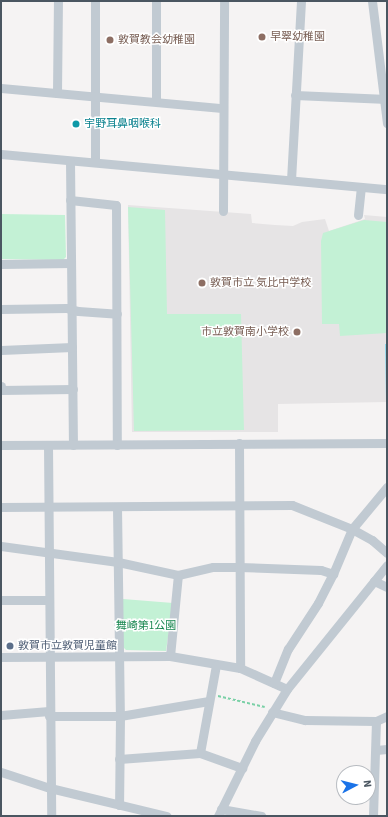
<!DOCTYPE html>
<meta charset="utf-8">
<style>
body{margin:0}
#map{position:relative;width:388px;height:817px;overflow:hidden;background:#f5f3f3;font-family:"Source Sans 3","Noto Sans JP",sans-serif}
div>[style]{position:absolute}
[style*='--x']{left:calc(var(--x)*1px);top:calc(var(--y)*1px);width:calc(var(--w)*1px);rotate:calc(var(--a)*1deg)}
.education>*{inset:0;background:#e6e4e5}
.green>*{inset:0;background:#c3f1d5}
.water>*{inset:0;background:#90daee}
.path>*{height:1.5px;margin-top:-0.75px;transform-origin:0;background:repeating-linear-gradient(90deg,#7ad0a6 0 3px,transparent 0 5px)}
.minor>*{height:9px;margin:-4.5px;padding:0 4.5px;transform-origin:4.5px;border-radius:4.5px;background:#c1cad2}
.dots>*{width:11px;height:11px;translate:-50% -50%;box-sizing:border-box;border:2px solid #fff;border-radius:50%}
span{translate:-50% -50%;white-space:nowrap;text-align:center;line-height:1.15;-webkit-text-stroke:3px #fff;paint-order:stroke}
.education-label{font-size:11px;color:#785e54}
.left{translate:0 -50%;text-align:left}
.right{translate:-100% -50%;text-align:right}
.culture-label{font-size:11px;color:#0d838f}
.park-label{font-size:11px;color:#17864f}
.service-label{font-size:11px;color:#4e5e75}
.frame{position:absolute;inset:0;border:2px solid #4a5661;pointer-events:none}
.north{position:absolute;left:336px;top:765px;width:40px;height:40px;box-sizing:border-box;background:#fff;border:1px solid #b7bbc0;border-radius:50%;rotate:83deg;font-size:11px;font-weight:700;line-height:16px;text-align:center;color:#4a5661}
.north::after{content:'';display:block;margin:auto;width:14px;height:18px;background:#1a73e8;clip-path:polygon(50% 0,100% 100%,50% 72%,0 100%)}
</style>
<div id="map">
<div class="education">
<i style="clip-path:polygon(128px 205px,251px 214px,252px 223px,275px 225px,293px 226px,302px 222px,325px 219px,329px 231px,365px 219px,364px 215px,387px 217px,387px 402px,278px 404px,278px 432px,132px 432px)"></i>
</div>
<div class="green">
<i style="clip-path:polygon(128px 207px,165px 210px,167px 314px,241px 314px,244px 430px,134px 431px)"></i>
<i style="clip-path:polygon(1px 214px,65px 215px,66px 257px,63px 260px,1px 259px)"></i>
<i style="clip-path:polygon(364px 220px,387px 222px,387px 333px,340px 336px,339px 324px,322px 324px,321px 241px,323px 233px)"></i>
<i style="clip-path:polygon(123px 599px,173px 603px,166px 651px,126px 650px,122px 646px)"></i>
</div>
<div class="water">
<i style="clip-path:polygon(385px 344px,387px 344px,387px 401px,386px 401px)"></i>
</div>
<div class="path">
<i style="--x:218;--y:696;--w:48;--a:13.2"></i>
</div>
<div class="minor">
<i style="--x:95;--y:1;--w:161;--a:90"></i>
<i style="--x:372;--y:1;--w:123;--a:83"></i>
<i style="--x:1;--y:88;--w:222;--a:5.2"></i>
<i style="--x:57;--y:93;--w:92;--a:-89.4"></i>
<i style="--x:295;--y:95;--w:92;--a:2.5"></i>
<i style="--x:156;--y:101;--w:100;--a:-90"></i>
<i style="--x:1;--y:154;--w:388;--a:5.2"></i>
<i style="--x:70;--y:161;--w:284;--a:89.4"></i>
<i style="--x:291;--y:180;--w:179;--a:-86.8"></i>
<i style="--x:70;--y:200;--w:46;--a:6.2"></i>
<i style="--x:116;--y:205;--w:240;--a:89.8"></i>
<i style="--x:223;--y:211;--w:210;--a:-89.7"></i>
<i style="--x:358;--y:215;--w:28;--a:-84"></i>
<i style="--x:1;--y:264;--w:70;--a:-0.8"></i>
<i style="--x:1;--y:309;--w:65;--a:-0.9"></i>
<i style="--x:66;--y:308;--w:12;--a:14"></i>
<i style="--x:78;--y:311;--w:39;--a:4"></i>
<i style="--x:1;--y:350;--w:71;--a:-2.4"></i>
<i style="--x:1;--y:386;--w:4;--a:90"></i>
<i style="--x:1;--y:390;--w:72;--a:-0.8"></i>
<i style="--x:239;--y:443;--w:225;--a:89.7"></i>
<i style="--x:1;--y:445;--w:386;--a:-0.3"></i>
<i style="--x:48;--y:445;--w:371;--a:89.5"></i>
<i style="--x:1;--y:507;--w:291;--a:-0.4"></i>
<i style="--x:292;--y:505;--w:65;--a:21.8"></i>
<i style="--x:352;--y:529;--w:23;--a:29"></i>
<i style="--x:372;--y:540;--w:20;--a:41"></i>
<i style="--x:117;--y:507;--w:209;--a:89.2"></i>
<i style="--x:120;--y:716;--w:89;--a:90.6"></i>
<i style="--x:1;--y:546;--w:118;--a:7.8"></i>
<i style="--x:118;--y:562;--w:61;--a:12.2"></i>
<i style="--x:178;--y:575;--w:36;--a:-13"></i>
<i style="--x:213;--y:567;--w:26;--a:0"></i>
<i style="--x:239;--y:567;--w:82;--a:2.1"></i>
<i style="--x:321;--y:570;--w:13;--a:18"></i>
<i style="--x:374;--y:581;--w:14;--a:25"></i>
<i style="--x:1;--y:600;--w:48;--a:0"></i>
<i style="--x:170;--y:656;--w:81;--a:-84.4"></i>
<i style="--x:1;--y:657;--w:169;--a:-0.3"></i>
<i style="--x:170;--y:656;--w:71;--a:9.7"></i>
<i style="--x:240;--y:668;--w:51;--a:24.1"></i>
<i style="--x:274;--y:683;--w:37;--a:-68"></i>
<i style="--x:288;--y:649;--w:55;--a:-56.9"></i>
<i style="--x:318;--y:603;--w:33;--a:-63"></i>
<i style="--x:333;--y:574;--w:49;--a:-67.1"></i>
<i style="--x:352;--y:529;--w:55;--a:-50.2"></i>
<i style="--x:272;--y:712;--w:34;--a:14"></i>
<i style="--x:305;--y:720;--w:71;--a:0.8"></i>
<i style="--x:376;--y:721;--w:12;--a:-24"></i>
<i style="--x:1;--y:715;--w:48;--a:-4.8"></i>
<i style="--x:49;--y:716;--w:71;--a:0"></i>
<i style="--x:120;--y:716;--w:90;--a:-9.6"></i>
<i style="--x:376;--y:750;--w:11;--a:-5"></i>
<i style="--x:200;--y:753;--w:89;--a:-79.7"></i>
<i style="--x:119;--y:759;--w:81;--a:-4.2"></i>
<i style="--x:200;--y:753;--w:45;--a:19.7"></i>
<i style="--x:1;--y:772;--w:52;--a:18.1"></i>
<i style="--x:50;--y:788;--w:120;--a:13.5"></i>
<i style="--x:221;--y:809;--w:41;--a:9.9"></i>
<i style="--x:218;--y:816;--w:84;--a:-63.7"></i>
<i style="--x:255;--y:741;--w:61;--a:-58.4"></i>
<i style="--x:287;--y:689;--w:159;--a:-51.1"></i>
<i style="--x:373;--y:816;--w:95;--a:-88.2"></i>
</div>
<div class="dots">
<i style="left:262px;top:37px;background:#8d6e63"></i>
<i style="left:110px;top:40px;background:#8d6e63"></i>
<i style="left:76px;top:124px;background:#0f9aa8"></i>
<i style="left:202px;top:283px;background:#8d6e63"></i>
<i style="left:297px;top:332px;background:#8d6e63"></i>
<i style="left:10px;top:646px;background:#5c6f8a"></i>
</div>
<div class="education-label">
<span class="left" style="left:270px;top:37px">早翠幼稚園</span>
<span class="left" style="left:118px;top:40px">敦賀教会幼稚園</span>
<span class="left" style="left:210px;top:283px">敦賀市立 気比中学校</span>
<span class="right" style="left:289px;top:332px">市立敦賀南小学校</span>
</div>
<div class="culture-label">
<span class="left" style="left:84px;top:124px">宇野耳鼻咽喉科</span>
</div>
<div class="park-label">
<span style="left:146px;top:626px">舞崎第1公園</span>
</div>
<div class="service-label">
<span class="left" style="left:18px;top:646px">敦賀市立敦賀児童館</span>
</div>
<div class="frame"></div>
<div class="north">N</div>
</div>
